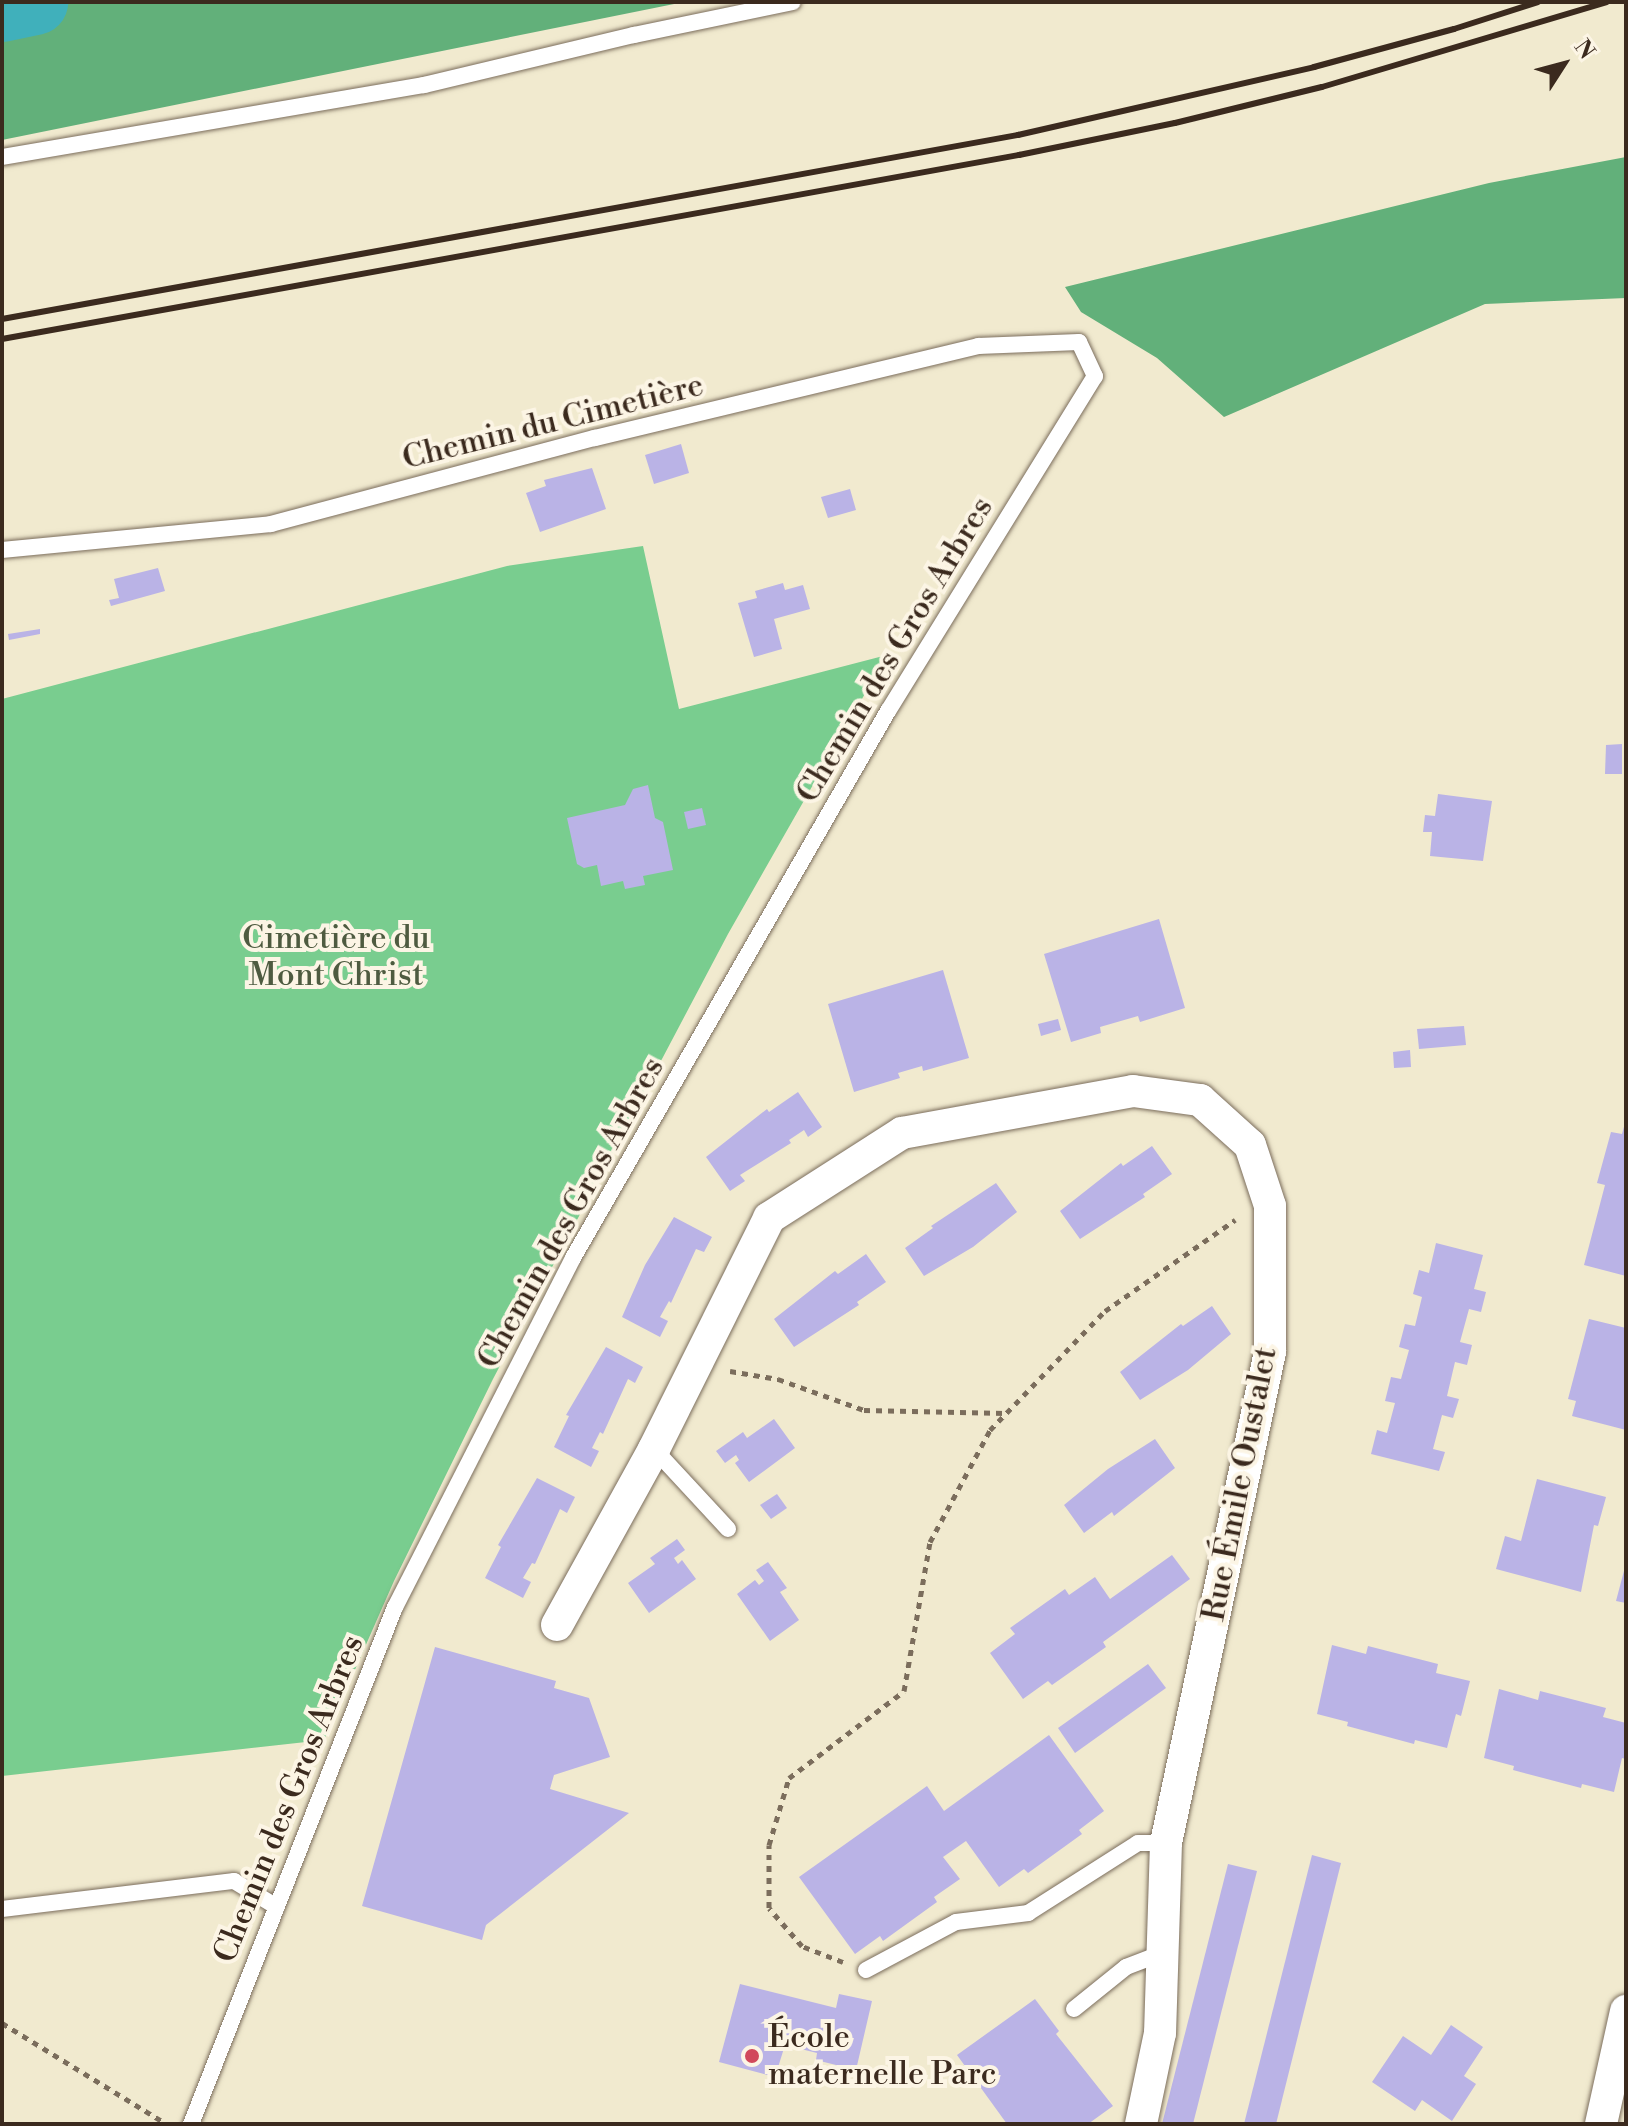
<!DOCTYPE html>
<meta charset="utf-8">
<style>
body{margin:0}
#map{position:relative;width:1628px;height:2126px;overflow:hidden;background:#f1eacf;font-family:"Libre Bodoni",serif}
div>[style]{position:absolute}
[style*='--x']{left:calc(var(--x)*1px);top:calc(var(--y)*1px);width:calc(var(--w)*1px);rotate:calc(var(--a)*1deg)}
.green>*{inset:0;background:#79cd8f}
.forest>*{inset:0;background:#62b07a}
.river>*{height:66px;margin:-33px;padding:0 33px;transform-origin:33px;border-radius:33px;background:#40b0bb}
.building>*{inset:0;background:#bab3e6}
.path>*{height:5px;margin-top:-2.5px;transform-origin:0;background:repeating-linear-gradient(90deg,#7b6d5c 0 6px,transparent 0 12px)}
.roads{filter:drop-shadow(0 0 2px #7b6d5c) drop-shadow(0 0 2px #7b6d5c)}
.service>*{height:16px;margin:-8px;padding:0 8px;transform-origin:8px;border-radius:8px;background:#fff}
.minor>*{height:32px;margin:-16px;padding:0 16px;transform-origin:16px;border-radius:16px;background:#fff}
.rail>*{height:6px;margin:-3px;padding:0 3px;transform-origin:3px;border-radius:3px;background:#3b2a1e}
.dots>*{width:22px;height:22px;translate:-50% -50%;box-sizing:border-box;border:4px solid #fcf5e5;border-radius:50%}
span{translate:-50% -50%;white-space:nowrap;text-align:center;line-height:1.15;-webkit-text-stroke:8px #fcf5e5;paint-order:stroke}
.street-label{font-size:32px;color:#3b2a1e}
.park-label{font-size:32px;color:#4e5b40}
.poi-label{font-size:32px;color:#3b2a1e}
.left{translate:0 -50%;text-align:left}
.frame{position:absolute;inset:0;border:4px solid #3b2a1e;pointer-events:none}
.north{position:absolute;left:1524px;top:24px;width:80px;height:80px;-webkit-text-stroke:6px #fcf5e5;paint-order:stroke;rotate:54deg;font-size:22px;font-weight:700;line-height:32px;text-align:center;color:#3b2a1e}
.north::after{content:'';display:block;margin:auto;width:28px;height:36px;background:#3b2a1e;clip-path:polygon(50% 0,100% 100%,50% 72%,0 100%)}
</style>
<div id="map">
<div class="green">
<i style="clip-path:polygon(643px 546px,679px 709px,887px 655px,728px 934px,493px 1379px,394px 1581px,324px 1740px,2px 1776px,2px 699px,507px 566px)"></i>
</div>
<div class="forest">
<i style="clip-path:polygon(2px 2px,684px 2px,2px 140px)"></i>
<i style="clip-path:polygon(1626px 157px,1626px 298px,1485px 304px,1224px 417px,1157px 358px,1081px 312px,1065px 287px,1489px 183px)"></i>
</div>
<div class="river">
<i style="--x:2;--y:9;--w:34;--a:-12"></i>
</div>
<div class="building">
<i style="clip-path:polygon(681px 444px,689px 473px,654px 484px,645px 455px)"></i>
<i style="clip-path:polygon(592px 468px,606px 509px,540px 532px,526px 493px,546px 486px,544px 480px)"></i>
<i style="clip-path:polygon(850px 489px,856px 510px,828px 518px,821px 497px)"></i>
<i style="clip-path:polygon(158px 568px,165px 591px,111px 606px,109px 600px,119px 598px,114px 579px)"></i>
<i style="clip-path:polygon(783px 583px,785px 590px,803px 585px,810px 609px,774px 619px,782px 649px,754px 657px,738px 603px,757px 598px,755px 591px)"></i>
<i style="clip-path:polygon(40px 629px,40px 634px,9px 640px,8px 634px)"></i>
<i style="clip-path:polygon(1622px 744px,1622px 774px,1605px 774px,1606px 745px)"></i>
<i style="clip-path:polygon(648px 785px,655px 818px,663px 822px,673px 870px,643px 876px,645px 885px,625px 889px,623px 881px,601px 886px,597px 865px,584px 868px,577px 864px,567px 818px,625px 805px,633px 789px)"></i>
<i style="clip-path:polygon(1438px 794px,1492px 801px,1483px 861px,1430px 856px,1432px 832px,1423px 832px,1425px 815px,1435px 816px)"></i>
<i style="clip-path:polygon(702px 808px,706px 825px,688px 829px,684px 812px)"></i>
<i style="clip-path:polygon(1159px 919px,1185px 1008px,1140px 1022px,1138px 1016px,1100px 1027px,1101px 1033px,1071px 1042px,1044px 954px)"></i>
<i style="clip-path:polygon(943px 970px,969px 1058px,923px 1071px,922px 1066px,898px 1073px,900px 1078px,854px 1092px,828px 1004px)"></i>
<i style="clip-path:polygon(1058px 1019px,1061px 1030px,1041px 1036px,1038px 1024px)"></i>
<i style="clip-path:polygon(1464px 1026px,1466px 1045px,1419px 1049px,1417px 1029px)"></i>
<i style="clip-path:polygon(1410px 1050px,1411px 1067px,1394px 1068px,1393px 1052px)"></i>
<i style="clip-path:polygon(798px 1092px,822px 1127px,808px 1137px,804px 1130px,789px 1140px,791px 1143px,740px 1175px,745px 1181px,730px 1191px,706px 1157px,767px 1109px,769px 1112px)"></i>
<i style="clip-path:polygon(1625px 1123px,1626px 1123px,1626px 1276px,1584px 1265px,1605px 1185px,1597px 1183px,1611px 1132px,1622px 1134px)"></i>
<i style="clip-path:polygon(1152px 1146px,1172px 1174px,1143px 1194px,1145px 1197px,1080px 1239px,1060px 1211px,1121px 1163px,1123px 1166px)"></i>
<i style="clip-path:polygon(996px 1183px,1017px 1212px,973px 1247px,924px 1276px,905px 1248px,933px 1228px,931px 1226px)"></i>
<i style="clip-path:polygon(674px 1217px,712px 1237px,704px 1252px,696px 1249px,671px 1303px,669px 1301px,660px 1317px,668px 1321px,660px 1337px,622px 1317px,645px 1265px)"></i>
<i style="clip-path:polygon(1436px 1243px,1483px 1255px,1474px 1289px,1486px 1292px,1481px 1312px,1469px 1309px,1460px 1342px,1472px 1345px,1467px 1365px,1455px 1362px,1447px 1396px,1459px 1399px,1453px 1418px,1442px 1415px,1433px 1449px,1445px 1452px,1439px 1471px,1371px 1454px,1377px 1430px,1387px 1433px,1395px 1403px,1385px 1401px,1391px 1377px,1401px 1379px,1409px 1350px,1399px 1347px,1405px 1324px,1415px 1326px,1422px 1297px,1413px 1294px,1419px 1270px,1429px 1273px)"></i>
<i style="clip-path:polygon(866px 1254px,886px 1282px,857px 1302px,859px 1305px,794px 1347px,774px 1319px,835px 1271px,838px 1274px)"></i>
<i style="clip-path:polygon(1212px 1306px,1231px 1334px,1188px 1370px,1140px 1400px,1120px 1372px,1181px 1324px,1183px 1326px)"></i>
<i style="clip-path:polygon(1589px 1319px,1626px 1328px,1626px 1430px,1572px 1416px,1576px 1401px,1568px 1399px)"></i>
<i style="clip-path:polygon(606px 1347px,643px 1367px,635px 1383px,628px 1379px,603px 1434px,600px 1432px,592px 1448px,599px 1451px,591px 1467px,554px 1447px,569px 1416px,566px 1415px)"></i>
<i style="clip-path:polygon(774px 1419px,795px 1448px,749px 1482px,735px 1463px,739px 1460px,736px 1455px,725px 1463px,716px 1451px,743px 1432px,747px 1438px)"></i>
<i style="clip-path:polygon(1155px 1439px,1175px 1468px,1114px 1516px,1112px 1512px,1084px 1533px,1064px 1505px,1108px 1469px)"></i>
<i style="clip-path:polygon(537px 1478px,575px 1497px,567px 1513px,560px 1509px,535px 1564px,532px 1563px,523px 1578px,531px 1582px,523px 1598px,485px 1578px,501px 1547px,498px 1545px)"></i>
<i style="clip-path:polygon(1537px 1479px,1606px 1497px,1598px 1526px,1594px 1525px,1581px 1592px,1496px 1569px,1505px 1536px,1521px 1541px)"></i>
<i style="clip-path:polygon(777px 1494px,787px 1508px,771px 1519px,760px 1505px)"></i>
<i style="clip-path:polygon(677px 1539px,685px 1550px,674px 1558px,678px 1564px,682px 1560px,696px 1579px,649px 1613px,628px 1583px,655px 1564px,650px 1558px)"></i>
<i style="clip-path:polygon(1172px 1555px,1190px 1579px,1103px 1642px,1106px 1647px,1052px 1685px,1048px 1681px,1023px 1699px,990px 1653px,1015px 1634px,1010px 1628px,1065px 1589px,1069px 1595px,1095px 1577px,1110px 1599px)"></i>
<i style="clip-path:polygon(768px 1562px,787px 1588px,780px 1592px,799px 1620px,770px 1641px,737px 1594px,755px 1580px,759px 1585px,764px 1581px,756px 1570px)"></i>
<i style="clip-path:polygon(1625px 1567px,1626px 1567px,1626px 1603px,1616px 1601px)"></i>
<i style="clip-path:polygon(1332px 1645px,1366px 1654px,1368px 1646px,1438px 1664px,1436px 1673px,1470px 1681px,1461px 1716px,1456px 1714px,1447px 1748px,1415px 1740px,1414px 1744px,1347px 1726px,1348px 1722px,1317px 1714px)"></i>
<i style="clip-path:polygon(435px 1647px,556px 1681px,554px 1688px,589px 1698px,610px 1757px,554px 1775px,550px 1789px,629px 1813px,486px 1925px,482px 1940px,362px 1906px)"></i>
<i style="clip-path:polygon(1148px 1664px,1166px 1688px,1075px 1753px,1058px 1728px)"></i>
<i style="clip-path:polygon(1499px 1689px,1538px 1700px,1540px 1691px,1606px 1708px,1603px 1717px,1626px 1723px,1626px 1759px,1622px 1758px,1614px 1792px,1582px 1784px,1581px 1788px,1513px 1770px,1514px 1766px,1484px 1758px)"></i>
<i style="clip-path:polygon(1049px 1735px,1104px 1811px,1079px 1830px,1082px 1834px,1028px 1873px,1024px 1869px,999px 1887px,966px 1841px,943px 1857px,960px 1879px,934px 1897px,937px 1902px,883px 1941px,880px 1936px,855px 1954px,799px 1877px,927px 1786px,944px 1811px)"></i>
<i style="clip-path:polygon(1312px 1855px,1341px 1863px,1276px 2124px,1244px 2124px)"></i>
<i style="clip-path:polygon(1228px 1864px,1257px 1871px,1193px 2124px,1162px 2124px)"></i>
<i style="clip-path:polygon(740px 1984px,836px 2008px,839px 1994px,872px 2001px,856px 2070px,816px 2060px,817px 2053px,785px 2045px,775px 2077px,719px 2062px)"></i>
<i style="clip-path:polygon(1035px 1999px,1059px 2031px,1056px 2034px,1113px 2106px,1088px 2124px,1007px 2124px,957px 2055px)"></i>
<i style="clip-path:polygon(1451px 2025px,1483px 2047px,1464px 2076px,1476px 2084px,1452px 2121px,1422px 2100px,1415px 2111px,1372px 2082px,1403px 2036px,1431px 2055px)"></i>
</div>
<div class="path">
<i style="--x:730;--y:1371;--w:49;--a:9.5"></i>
<i style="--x:778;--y:1379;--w:91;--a:19.8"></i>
<i style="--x:864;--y:1410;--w:142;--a:1.2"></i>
<i style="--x:843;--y:1962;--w:44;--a:-158.7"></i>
<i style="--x:802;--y:1946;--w:50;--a:-131"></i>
<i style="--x:769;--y:1908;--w:63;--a:-90"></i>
<i style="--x:769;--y:1845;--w:70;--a:-73.4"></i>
<i style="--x:789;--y:1778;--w:144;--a:-37.1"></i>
<i style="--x:904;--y:1691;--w:151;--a:-80.1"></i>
<i style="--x:930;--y:1542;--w:127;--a:-61.8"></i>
<i style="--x:990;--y:1430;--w:165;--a:-46"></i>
<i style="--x:1105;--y:1311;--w:159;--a:-35"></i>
<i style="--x:2;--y:2023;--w:191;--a:31.5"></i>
</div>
<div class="roads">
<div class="service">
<i style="--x:2;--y:157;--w:428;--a:-9.7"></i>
<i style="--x:424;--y:85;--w:216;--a:-13.4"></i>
<i style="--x:634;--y:35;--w:162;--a:-11.7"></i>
<i style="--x:2;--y:550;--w:270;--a:-5.5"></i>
<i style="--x:271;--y:524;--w:335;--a:-14.9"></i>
<i style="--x:595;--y:438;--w:394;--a:-13.5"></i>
<i style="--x:978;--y:346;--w:101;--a:-2.3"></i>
<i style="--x:1079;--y:342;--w:38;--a:65"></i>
<i style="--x:1095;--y:376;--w:394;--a:121.7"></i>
<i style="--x:888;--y:711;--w:631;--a:119.94"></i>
<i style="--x:573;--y:1258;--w:392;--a:117"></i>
<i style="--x:395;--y:1607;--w:556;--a:111.53"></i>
<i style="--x:654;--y:1449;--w:109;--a:47.2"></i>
<i style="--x:2;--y:1909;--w:234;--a:-6.9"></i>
<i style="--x:234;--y:1881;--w:50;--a:31.2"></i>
<i style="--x:866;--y:1970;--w:102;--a:-28.1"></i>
<i style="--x:956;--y:1922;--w:73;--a:-7.1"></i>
<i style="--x:1028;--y:1913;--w:130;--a:-32.5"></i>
<i style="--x:1138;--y:1843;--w:28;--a:0"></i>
<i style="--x:1074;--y:2009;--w:67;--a:-38.9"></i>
<i style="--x:1126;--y:1967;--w:39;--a:-21"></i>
</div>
<div class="minor">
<i style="--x:557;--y:1625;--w:201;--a:-61.1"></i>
<i style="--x:654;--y:1449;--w:258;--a:-63.5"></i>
<i style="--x:769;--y:1218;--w:158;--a:-32.6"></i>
<i style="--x:902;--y:1133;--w:235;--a:-10.3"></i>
<i style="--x:1133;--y:1091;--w:68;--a:7.7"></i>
<i style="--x:1200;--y:1100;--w:67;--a:42"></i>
<i style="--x:1250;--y:1145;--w:64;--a:71.8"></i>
<i style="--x:1270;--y:1206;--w:146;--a:90"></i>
<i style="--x:1270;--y:1352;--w:502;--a:101.96"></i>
<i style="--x:1166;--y:1843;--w:190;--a:91.8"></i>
<i style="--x:1160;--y:2033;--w:93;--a:101.8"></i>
<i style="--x:1601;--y:2124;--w:116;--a:-77.5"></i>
</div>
</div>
<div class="rail">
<i style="--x:2;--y:319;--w:1033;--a:-10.27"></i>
<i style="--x:1018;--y:135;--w:304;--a:-12.9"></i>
<i style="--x:1314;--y:67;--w:145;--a:-15.2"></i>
<i style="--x:1454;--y:29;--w:88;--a:-17.8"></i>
<i style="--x:2;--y:339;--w:1034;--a:-10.26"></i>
<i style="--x:1019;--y:155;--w:159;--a:-11.6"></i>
<i style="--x:1175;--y:123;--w:151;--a:-13.8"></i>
<i style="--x:1322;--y:87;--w:297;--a:-16.6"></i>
</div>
<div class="dots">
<i style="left:752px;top:2056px;background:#d1495b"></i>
</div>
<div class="street-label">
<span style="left:553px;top:422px;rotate:-14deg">Chemin du Cimetière</span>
<span style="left:895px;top:650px;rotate:-59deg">Chemin des Gros Arbres</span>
<span style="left:571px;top:1213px;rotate:-61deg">Chemin des Gros Arbres</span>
<span style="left:1240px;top:1484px;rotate:-79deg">Rue Émile Oustalet</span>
<span style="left:289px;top:1799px;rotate:-68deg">Chemin des Gros Arbres</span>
</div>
<div class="park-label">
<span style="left:336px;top:957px">Cimetière du<br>Mont Christ</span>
</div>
<div class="poi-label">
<span class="left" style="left:768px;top:2056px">École<br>maternelle Parc</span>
</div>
<div class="frame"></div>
<div class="north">N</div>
</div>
